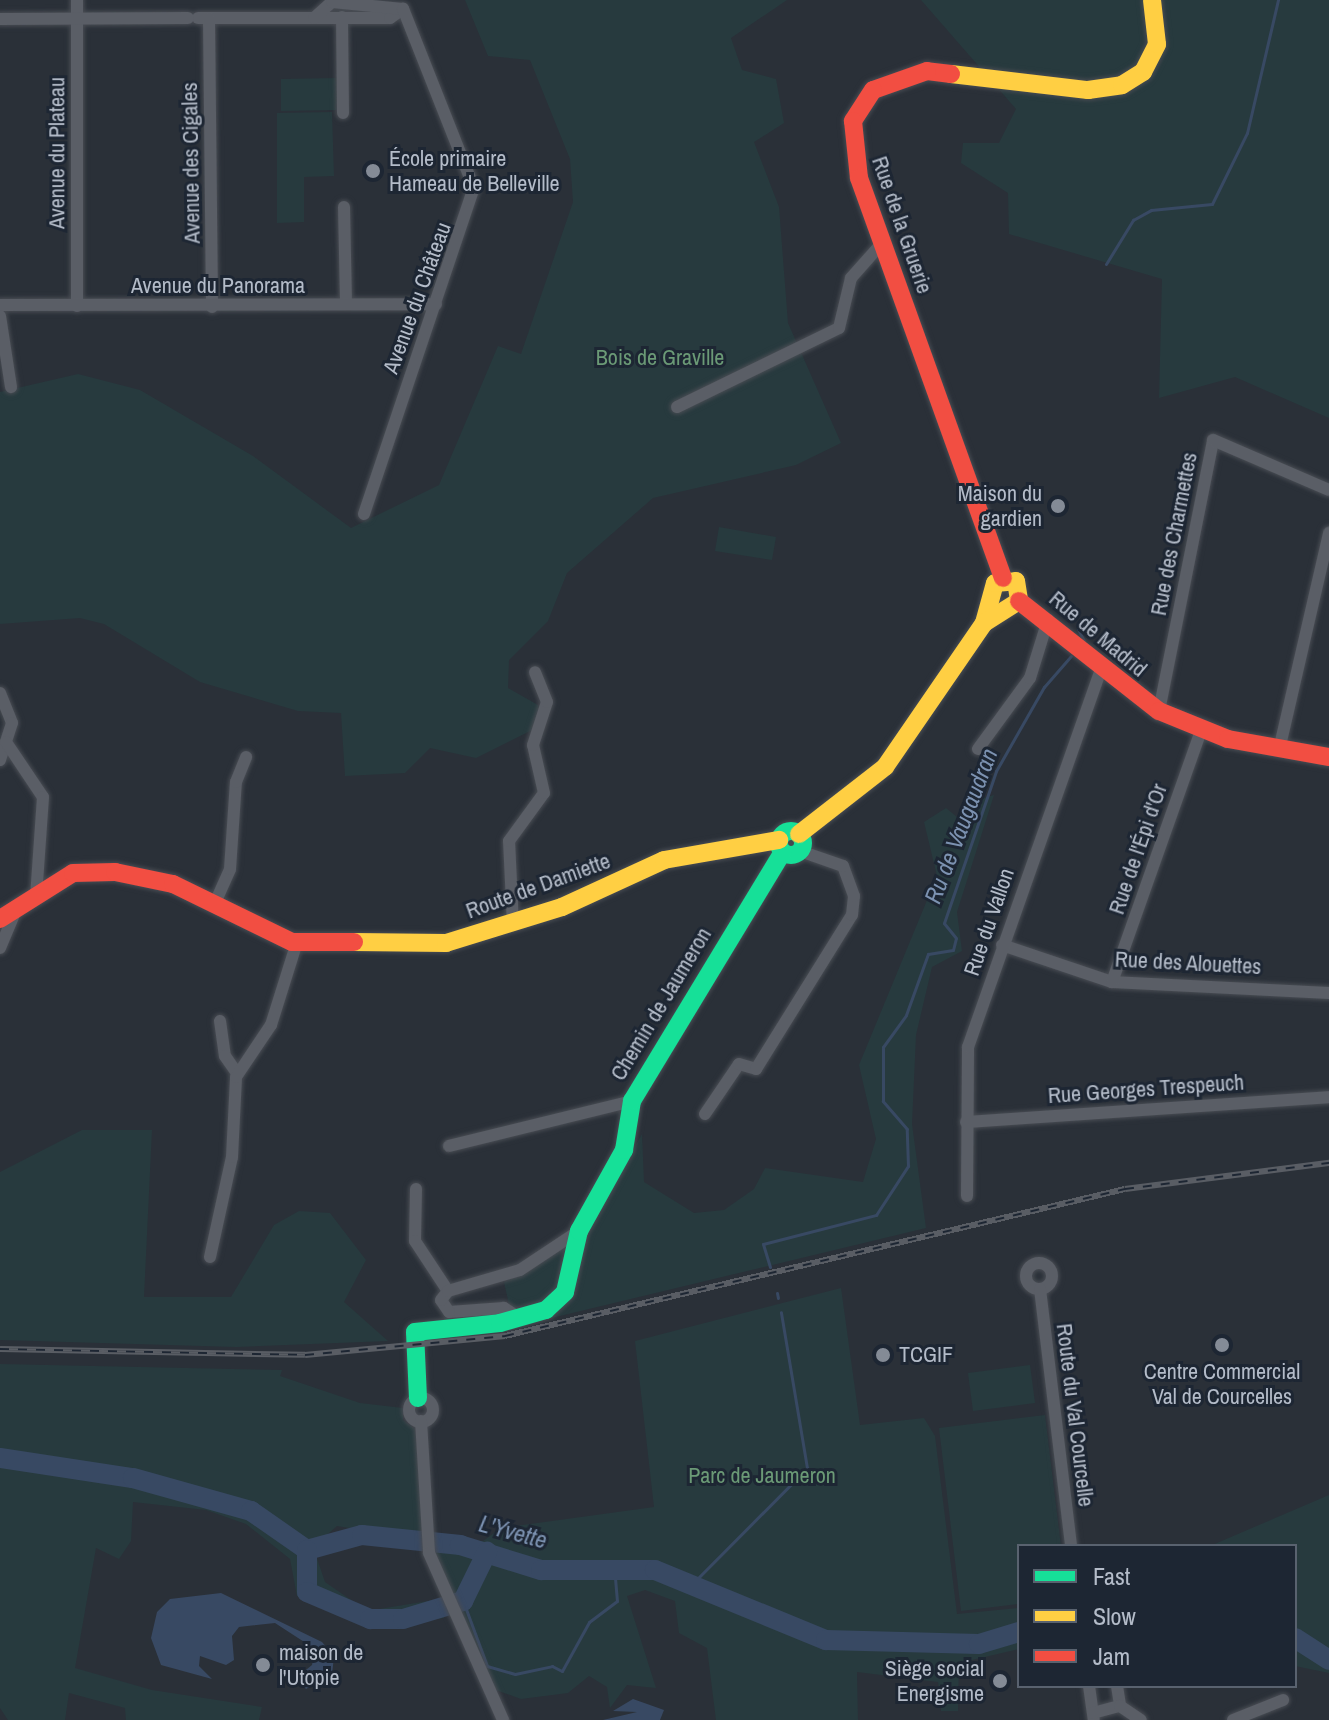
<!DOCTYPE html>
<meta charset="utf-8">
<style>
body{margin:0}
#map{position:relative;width:1329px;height:1720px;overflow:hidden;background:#2a3038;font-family:"Archivo Narrow",sans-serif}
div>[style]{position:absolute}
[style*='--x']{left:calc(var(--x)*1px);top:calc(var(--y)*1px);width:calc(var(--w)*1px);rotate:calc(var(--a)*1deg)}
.green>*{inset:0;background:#273a3e}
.water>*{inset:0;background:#384963}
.stream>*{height:3px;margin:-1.5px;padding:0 1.5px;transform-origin:1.5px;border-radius:1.5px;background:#384963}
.river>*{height:20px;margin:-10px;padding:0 10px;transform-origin:10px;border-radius:10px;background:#384963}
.roads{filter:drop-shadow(0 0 2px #484c53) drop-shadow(0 0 2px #484c53)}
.street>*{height:12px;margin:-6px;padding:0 6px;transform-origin:6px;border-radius:6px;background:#5a5e66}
.street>.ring{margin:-6px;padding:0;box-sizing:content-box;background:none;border:12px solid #5a5e66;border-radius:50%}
.fast>*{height:18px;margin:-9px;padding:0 9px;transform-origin:9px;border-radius:9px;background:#16e098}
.fast>.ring{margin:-9px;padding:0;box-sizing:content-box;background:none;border:18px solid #16e098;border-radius:50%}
.slow>*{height:18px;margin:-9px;padding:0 9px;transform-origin:9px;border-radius:9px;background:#ffcf43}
.jam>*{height:18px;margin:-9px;padding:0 9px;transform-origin:9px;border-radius:9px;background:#f24e42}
.rail>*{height:6px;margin-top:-3px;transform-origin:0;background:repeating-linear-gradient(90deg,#1d2633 0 9px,#595d64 0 18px);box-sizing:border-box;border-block:2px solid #595d64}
.dots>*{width:22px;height:22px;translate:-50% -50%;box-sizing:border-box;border:4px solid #1d2633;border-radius:50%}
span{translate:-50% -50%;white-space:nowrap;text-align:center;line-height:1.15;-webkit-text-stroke:6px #1d2633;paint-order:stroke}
.street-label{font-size:22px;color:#b4bcc9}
.poi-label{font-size:22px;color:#b4bcc9}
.left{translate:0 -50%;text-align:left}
.right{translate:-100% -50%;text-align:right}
.park-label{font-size:22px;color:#6b9a76}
.water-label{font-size:24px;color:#7c92b1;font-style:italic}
.legend{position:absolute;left:1017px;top:1544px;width:280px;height:144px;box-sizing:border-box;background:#1d2633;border:2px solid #59626f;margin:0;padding:10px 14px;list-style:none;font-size:24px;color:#b4bcc9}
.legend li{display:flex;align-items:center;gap:16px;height:40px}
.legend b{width:40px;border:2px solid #59626f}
</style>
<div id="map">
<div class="green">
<i style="clip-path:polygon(465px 0,787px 0,731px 38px,742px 70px,776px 79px,784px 123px,754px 142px,779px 207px,788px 323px,841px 443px,796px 465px,653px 498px,567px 573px,548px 621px,509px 660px,508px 688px,538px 705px,544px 724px,476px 758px,430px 748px,405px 773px,345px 776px,341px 713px,298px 711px,200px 682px,104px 624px,80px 618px,0 624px,0 392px,78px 374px,140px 390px,253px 456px,351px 528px,439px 485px,498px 346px,521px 354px,573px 202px,570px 159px,530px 60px,488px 56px)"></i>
<i style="clip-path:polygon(921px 0,1329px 0,1329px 418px,1235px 377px,1159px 398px,1162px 279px,1009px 234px,1008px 193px,961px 163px,963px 143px,999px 143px,1016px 109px)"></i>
<i style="clip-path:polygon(337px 78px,337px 110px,281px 111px,281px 79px)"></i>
<i style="clip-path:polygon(332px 112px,334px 176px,304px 177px,304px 222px,277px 223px,277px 113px)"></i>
<i style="clip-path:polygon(719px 527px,776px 537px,772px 560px,715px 551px)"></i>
<i style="clip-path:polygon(994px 795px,957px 912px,962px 951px,932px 967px,916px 1035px,912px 1124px,926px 1228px,514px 1327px,504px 1282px,539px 1264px,611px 1189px,642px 1134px,644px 1182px,694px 1213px,724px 1210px,754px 1189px,765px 1168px,863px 1182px,876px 1139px,859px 1065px,937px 876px,924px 822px,946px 808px,963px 822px,976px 800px)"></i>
<i style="clip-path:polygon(82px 1130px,152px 1130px,144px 1297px,231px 1297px,274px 1225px,299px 1211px,330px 1213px,366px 1260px,344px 1302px,388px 1341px,236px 1347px,0 1340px,0 1172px)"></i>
<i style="clip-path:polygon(841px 1288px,860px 1425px,924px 1418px,935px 1436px,957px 1614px,1019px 1608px,1019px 1649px,959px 1663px,958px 1711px,941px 1711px,938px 1682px,857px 1672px,858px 1720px,716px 1720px,707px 1648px,679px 1633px,675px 1601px,645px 1590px,627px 1596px,656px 1688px,627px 1685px,610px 1708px,607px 1687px,589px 1676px,568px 1693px,521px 1699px,493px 1689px,429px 1541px,337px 1526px,313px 1547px,325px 1582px,367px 1611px,440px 1599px,444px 1618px,366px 1625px,297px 1596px,290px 1559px,246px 1524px,206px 1510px,133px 1502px,131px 1541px,119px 1559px,96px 1548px,75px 1668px,152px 1690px,262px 1707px,259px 1720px,126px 1720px,125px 1708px,69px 1693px,65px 1720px,8px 1720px,0 1708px,0 1364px,282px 1370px,280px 1376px,360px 1403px,403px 1408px,403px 1420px,415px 1429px,429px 1541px,483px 1541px,501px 1528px,654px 1507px,635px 1341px)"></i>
<i style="clip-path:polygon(1030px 1365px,1035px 1403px,973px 1411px,968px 1373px)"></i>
<i style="clip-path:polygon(1045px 1415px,1061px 1546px,1019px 1546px,1019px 1604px,961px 1611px,939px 1428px)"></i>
<i style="clip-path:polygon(1329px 1495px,1329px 1673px,1295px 1666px,1295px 1546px,1210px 1546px)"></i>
</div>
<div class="water">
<i style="clip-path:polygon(221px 1593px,322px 1642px,334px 1656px,332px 1675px,306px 1689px,296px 1678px,312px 1665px,315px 1649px,275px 1623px,239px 1627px,232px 1636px,234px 1660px,226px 1665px,200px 1656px,199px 1666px,212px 1679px,161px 1665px,151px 1638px,157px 1612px,170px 1599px)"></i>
<i style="clip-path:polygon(633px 1699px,664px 1710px,660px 1720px,603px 1720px,637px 1712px,613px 1711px)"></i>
</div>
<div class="stream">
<i style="--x:1106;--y:264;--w:52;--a:-58.5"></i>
<i style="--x:1133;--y:220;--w:21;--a:-29"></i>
<i style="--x:1151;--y:210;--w:61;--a:-5.6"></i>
<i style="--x:1212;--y:204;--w:79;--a:-63.8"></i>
<i style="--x:1247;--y:133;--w:137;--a:-76.9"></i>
<i style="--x:1078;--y:629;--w:13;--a:63"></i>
<i style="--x:770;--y:1267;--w:24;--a:-107"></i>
<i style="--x:763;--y:1244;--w:117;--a:-14.4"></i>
<i style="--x:876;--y:1215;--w:59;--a:-56.9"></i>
<i style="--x:908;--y:1166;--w:37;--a:-92"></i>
<i style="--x:907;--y:1129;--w:37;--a:-131"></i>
<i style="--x:883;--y:1101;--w:54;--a:-90"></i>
<i style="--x:883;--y:1047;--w:39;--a:-54"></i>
<i style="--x:906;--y:1015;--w:65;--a:-70.2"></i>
<i style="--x:928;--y:954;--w:25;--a:-9"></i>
<i style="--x:953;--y:950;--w:12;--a:-76"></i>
<i style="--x:956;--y:938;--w:19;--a:-129"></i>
<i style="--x:944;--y:923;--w:161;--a:-71.1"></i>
<i style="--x:996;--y:771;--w:97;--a:-60.3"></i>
<i style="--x:1044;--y:687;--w:41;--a:-48.9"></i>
<i style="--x:777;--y:1293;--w:5;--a:79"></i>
<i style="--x:691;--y:1585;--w:165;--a:-45.2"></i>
<i style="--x:807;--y:1468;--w:158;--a:-99.5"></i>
<i style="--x:463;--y:1601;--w:69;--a:69.7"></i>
<i style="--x:487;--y:1666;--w:29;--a:16"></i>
<i style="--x:515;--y:1674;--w:38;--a:-12"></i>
<i style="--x:552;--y:1666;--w:11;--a:27"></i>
<i style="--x:562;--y:1671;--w:56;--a:-61.1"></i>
<i style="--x:589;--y:1622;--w:35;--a:-37"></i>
<i style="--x:617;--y:1601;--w:32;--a:-95"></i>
</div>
<div class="river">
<i style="--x:0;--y:1458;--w:134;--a:8.6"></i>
<i style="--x:133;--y:1478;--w:123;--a:15.6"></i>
<i style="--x:251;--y:1511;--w:68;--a:34.9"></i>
<i style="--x:307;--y:1550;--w:57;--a:-15.3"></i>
<i style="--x:362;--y:1535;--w:99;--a:5.8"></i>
<i style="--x:460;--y:1545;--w:85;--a:17.2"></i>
<i style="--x:541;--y:1570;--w:114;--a:0"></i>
<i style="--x:655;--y:1570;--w:185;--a:22.3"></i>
<i style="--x:826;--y:1640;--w:153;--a:1.5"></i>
<i style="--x:979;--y:1644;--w:42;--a:-16.7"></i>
<i style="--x:307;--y:1550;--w:42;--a:90"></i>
<i style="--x:307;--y:1592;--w:69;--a:23.2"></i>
<i style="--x:370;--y:1619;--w:33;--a:0"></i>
<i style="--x:403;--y:1619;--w:63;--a:-16.7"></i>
<i style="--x:463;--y:1601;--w:55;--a:-63.9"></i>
<i style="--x:1295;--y:1638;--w:40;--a:32.9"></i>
</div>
<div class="roads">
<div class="street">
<i style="--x:77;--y:0;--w:306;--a:90"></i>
<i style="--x:342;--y:17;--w:96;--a:89.4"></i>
<i style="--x:198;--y:18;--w:192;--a:0"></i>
<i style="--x:390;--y:18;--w:16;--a:-35"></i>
<i style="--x:209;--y:18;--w:289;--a:89.4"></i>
<i style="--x:314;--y:18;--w:24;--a:-42"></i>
<i style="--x:332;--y:2;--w:71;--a:5.6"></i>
<i style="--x:0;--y:19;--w:188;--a:-0.3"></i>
<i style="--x:344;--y:207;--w:97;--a:88.8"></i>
<i style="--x:0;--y:305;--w:436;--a:-0.1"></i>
<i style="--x:0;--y:316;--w:72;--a:81.2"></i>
<i style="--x:677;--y:407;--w:180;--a:-26"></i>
<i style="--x:839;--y:328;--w:51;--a:-76.5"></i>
<i style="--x:851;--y:278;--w:48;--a:-48.4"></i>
<i style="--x:364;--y:514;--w:344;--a:-71.4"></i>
<i style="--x:474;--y:188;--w:193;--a:-111.6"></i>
<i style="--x:0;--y:693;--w:32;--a:68"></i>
<i style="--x:12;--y:723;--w:39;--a:108"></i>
<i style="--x:1159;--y:711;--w:276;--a:-78.7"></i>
<i style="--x:1213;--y:440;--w:126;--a:23.3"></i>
<i style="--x:6;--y:742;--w:66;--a:56.1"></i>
<i style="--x:43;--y:797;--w:100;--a:94"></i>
<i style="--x:978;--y:749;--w:88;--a:-53.8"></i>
<i style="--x:1030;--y:678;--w:61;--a:-72.8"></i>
<i style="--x:1279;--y:750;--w:223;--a:-77"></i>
<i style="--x:215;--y:903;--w:37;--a:-66"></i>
<i style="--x:230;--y:869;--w:87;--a:-86.1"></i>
<i style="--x:236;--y:782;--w:27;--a:-68"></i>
<i style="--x:513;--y:925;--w:84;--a:-92.7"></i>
<i style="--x:509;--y:841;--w:59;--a:-53.9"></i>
<i style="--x:544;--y:793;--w:49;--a:-102.9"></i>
<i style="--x:533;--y:745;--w:45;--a:-72"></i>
<i style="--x:547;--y:702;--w:32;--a:-112"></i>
<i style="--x:1002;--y:945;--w:116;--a:18.6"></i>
<i style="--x:1112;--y:982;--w:217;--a:2.9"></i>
<i style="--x:0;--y:948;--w:41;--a:-67.2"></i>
<i style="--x:1112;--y:982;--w:267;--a:-70.5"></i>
<i style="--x:220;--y:1021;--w:35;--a:82"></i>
<i style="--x:225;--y:1056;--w:21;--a:55"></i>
<i style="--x:705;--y:1114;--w:60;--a:-55.8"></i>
<i style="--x:739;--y:1064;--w:18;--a:16"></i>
<i style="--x:756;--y:1069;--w:181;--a:-58.1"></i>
<i style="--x:852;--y:915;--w:19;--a:-84"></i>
<i style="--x:854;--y:896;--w:32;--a:-110"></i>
<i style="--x:843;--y:866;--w:46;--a:-160.8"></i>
<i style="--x:966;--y:1122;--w:364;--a:-3.9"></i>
<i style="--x:449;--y:1146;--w:188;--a:-13.8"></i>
<i style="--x:416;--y:1189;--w:52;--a:91.1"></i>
<i style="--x:415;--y:1241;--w:60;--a:56.6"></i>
<i style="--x:967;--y:1196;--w:149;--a:-89.6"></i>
<i style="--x:968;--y:1047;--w:400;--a:-70.6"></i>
<i style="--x:210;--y:1257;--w:102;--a:-77.6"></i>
<i style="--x:232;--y:1157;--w:80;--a:-87.1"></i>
<i style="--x:236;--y:1077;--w:63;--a:-56.1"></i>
<i style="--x:271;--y:1025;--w:87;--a:-72.6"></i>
<i class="ring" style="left:1026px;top:1263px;width:14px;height:14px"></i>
<i style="--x:1040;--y:1289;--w:259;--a:83.1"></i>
<i style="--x:518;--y:1317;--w:17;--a:-147"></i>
<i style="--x:504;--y:1308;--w:55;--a:175.8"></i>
<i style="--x:449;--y:1312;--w:14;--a:-124"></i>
<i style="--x:441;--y:1300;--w:11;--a:-52"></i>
<i style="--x:448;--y:1291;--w:75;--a:-16.3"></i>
<i style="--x:520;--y:1270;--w:71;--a:-33.5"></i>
<i class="ring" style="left:409px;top:1398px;width:12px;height:12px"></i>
<i style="--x:421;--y:1421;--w:132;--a:86.5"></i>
<i style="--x:429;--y:1553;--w:183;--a:66.1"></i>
<i style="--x:1089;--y:1686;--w:34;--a:82"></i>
<i style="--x:1117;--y:1686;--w:20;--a:81"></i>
<i style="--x:1093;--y:1713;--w:28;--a:-15"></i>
<i style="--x:1120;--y:1706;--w:25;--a:34"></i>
<i style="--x:1233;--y:1720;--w:54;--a:-21.8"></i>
</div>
<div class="fast">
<i class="ring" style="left:779px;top:831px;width:6px;height:6px"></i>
<i style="--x:418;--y:1398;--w:66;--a:-92.6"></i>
<i style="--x:415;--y:1332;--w:85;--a:-6"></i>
<i style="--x:500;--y:1323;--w:48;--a:-15.8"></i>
<i style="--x:546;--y:1310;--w:26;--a:-43"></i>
<i style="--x:565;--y:1292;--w:63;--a:-77.1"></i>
<i style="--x:579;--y:1231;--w:93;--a:-60.9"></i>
<i style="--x:624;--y:1150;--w:50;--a:-80.7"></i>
<i style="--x:632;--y:1101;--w:291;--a:-58.8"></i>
</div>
<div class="slow">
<i style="--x:951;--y:74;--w:138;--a:6.7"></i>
<i style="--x:1088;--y:90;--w:34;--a:-8"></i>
<i style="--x:1122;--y:85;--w:25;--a:-32"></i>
<i style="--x:1143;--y:72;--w:31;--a:-63"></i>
<i style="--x:1157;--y:44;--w:44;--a:-96.5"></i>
<i style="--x:799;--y:834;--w:109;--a:-37.9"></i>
<i style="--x:885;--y:767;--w:175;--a:-55.5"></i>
<i style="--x:984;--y:623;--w:41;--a:-74.6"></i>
<i style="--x:995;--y:583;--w:21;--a:-5"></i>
<i style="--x:1016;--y:581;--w:20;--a:81"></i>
<i style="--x:1019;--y:601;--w:41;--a:147.8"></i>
<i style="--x:354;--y:942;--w:92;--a:0.6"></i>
<i style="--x:446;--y:943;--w:121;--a:-17.2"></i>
<i style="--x:562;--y:907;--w:112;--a:-24.7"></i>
<i style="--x:664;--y:860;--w:117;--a:-9.9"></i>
</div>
<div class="jam">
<i style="--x:951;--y:74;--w:24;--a:-173"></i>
<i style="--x:927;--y:71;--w:57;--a:160.6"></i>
<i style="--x:873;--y:90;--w:37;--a:123"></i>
<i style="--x:853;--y:121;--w:57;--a:84"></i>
<i style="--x:859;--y:178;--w:425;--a:70.2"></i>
<i style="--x:1019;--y:601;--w:178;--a:38.2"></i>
<i style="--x:1159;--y:711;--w:74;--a:22.1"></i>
<i style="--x:1228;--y:739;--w:103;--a:10.1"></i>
<i style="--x:0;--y:919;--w:86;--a:-32.2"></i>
<i style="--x:73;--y:873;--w:42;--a:-1.4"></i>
<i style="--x:115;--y:872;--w:59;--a:11.7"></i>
<i style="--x:173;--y:884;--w:132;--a:26"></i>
<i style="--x:292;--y:942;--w:62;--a:0"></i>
</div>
</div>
<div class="rail">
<i style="--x:0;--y:1349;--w:305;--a:1.1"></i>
<i style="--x:305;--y:1355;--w:201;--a:-5.4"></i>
<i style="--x:505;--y:1336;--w:637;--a:-13.34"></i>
<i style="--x:1125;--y:1189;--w:206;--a:-7.3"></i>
</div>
<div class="dots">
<i style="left:373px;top:171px;background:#848b96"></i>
<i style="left:1058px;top:506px;background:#848b96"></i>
<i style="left:1222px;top:1345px;background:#848b96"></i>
<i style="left:883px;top:1355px;background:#848b96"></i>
<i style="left:263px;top:1665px;background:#848b96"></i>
<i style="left:1000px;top:1681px;background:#848b96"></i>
</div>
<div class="street-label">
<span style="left:57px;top:153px;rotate:-90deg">Avenue du Plateau</span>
<span style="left:191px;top:163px;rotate:-91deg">Avenue des Cigales</span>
<span style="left:902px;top:225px;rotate:71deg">Rue de la Gruerie</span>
<span style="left:218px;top:286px">Avenue du Panorama</span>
<span style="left:417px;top:298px;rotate:-70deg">Avenue du Château</span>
<span style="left:1174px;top:534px;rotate:-79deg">Rue des Charmettes</span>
<span style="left:1098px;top:634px;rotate:40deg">Rue de Madrid</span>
<span style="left:1138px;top:849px;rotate:-71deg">Rue de l'Épi d'Or</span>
<span style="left:538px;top:886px;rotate:-20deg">Route de Damiette</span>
<span style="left:989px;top:922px;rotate:-71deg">Rue du Vallon</span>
<span style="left:1188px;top:963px;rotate:3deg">Rue des Alouettes</span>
<span style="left:661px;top:1004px;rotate:-59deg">Chemin de Jaumeron</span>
<span style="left:1146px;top:1089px;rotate:-4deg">Rue Georges Trespeuch</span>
<span style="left:1075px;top:1415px;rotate:83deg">Route du Val Courcelle</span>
</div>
<div class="poi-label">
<span class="left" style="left:389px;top:171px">École primaire<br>Hameau de Belleville</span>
<span class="right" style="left:1042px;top:506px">Maison du<br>gardien</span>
<span class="left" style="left:899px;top:1355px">TCGIF</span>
<span style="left:1222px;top:1384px">Centre Commercial<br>Val de Courcelles</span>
<span class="left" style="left:279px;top:1665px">maison de<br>l'Utopie</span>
<span class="right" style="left:984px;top:1681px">Siège social<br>Energisme</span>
</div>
<div class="park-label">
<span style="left:660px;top:358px">Bois de Graville</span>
<span style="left:762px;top:1476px">Parc de Jaumeron</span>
</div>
<div class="water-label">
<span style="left:961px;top:826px;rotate:-69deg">Ru de Vaugaudran</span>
<span style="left:513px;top:1532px;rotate:15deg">L'Yvette</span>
</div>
<ul class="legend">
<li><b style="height:10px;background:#16e098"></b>Fast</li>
<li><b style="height:10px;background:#ffcf43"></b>Slow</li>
<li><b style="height:10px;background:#f24e42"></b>Jam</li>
</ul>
</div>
